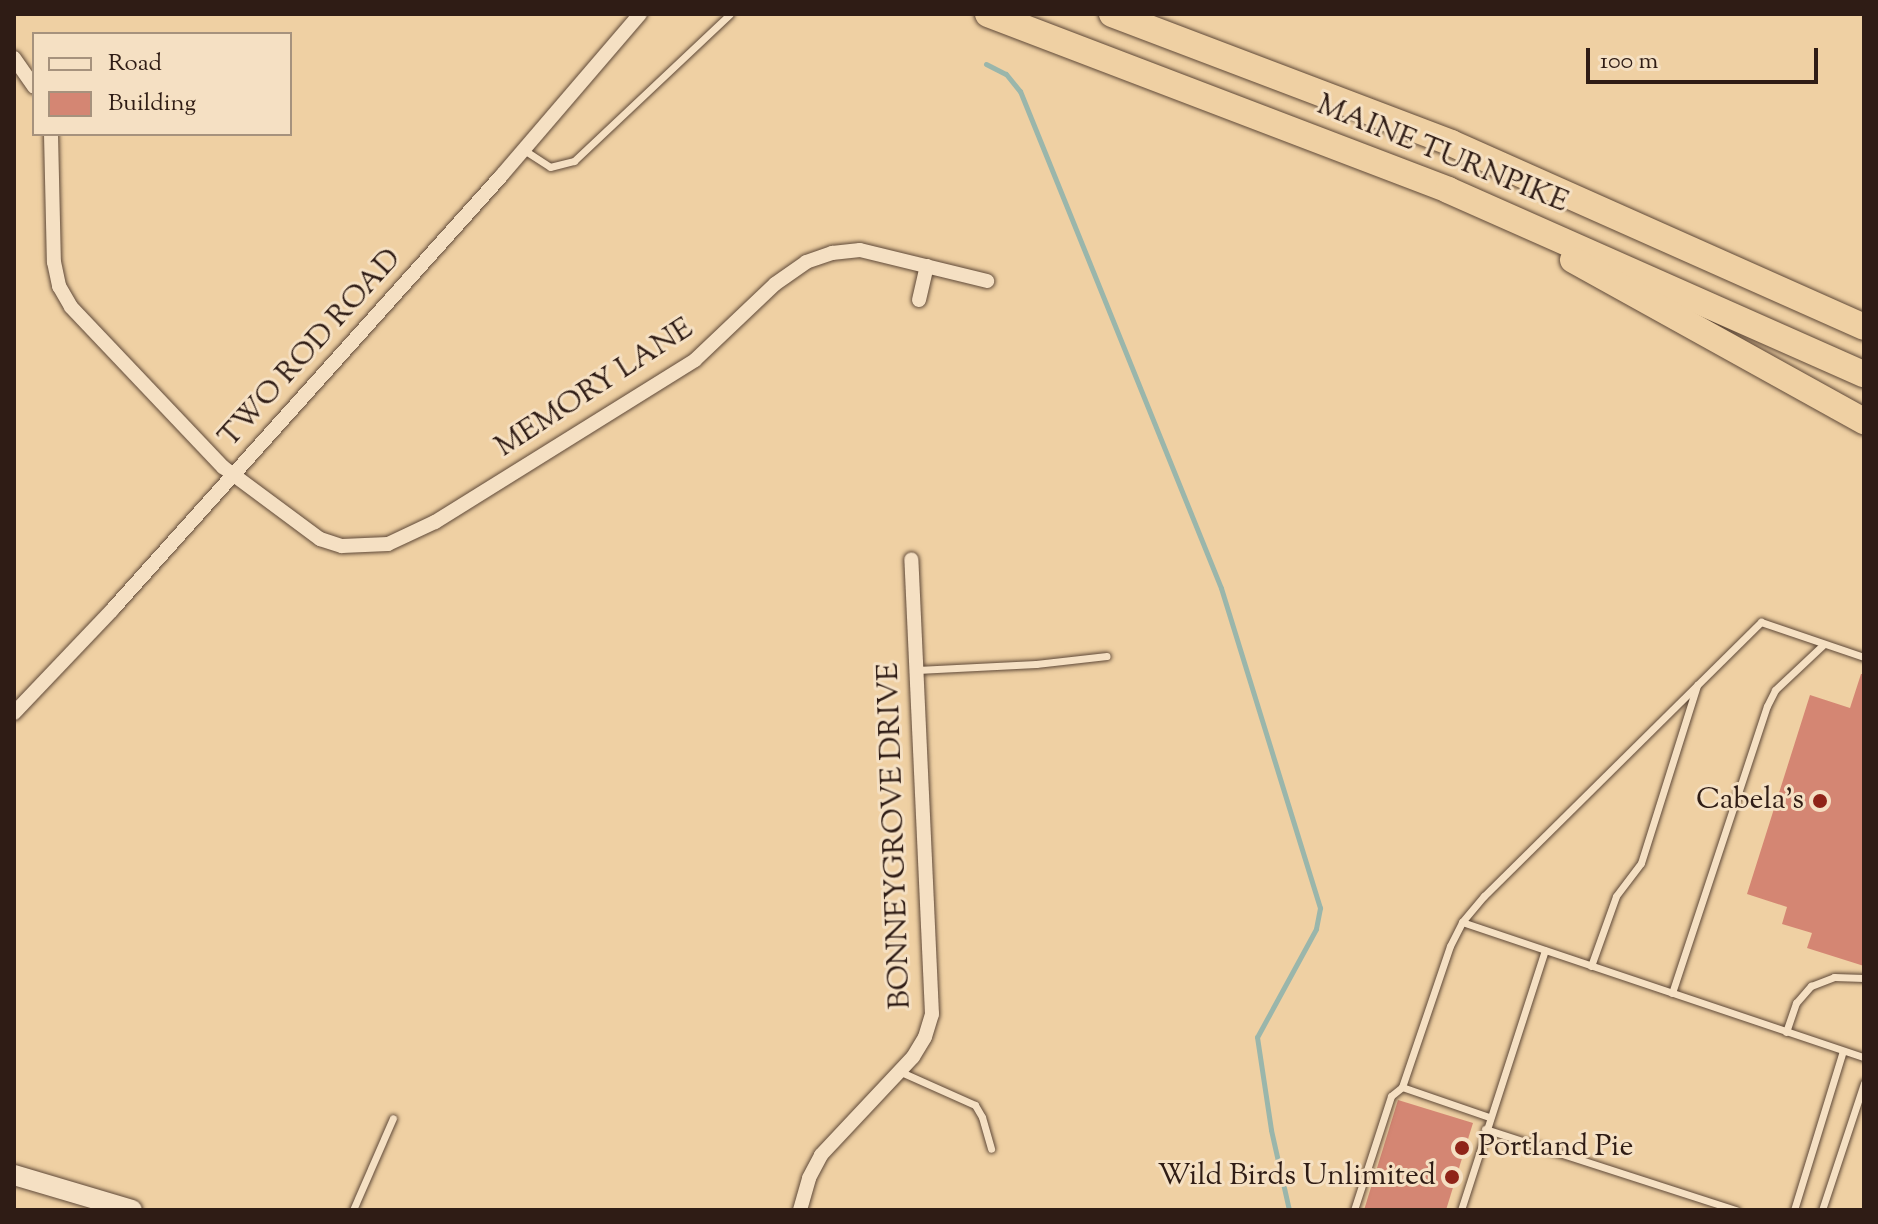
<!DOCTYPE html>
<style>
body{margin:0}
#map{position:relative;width:1878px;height:1224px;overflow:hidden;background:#efd0a3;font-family:"Sorts Mill Goudy",serif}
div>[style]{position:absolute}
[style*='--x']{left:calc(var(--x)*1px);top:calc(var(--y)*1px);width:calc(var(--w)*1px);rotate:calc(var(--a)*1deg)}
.stream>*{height:5px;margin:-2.5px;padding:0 2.5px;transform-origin:2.5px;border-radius:2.5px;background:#9ab6ab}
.building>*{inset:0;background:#d48673}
.roads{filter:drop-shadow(0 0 2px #5f4938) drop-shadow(0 0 2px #5f4938)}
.lane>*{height:7px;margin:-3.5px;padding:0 3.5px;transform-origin:3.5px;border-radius:3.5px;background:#f5e0c3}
.street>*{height:14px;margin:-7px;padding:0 7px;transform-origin:7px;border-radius:7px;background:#f5e0c3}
.secondary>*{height:20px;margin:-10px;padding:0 10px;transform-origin:10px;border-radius:10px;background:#f5e0c3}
.highway>*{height:26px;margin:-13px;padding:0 13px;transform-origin:13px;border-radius:13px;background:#efd0a3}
.dots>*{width:22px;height:22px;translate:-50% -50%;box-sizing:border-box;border:4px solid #f5e0c3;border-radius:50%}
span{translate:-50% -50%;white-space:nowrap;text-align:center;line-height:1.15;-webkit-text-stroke:6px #f5e0c3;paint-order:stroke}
.street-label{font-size:30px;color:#2f1c15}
.poi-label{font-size:30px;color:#2f1c15}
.right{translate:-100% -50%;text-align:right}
.left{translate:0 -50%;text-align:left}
.frame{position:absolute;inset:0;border:16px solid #2f1c15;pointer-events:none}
.legend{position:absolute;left:32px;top:32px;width:260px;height:104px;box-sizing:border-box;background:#f5e0c3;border:2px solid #a6927d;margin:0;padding:10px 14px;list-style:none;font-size:24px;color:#2f1c15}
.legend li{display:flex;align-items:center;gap:16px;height:40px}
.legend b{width:40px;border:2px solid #a6927d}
.scale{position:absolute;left:1586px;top:48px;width:232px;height:36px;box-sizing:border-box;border:4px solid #2f1c15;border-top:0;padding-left:10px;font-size:24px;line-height:28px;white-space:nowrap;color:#2f1c15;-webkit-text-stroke:6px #f5e0c3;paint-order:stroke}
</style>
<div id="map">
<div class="stream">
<i style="--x:986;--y:64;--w:22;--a:27"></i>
<i style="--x:1006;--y:74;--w:22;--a:51"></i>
<i style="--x:1020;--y:91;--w:536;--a:67.98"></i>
<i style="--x:1221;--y:588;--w:335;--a:72.8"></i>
<i style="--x:1320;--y:908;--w:21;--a:101"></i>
<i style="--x:1316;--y:929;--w:123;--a:118.6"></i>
<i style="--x:1257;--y:1037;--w:94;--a:81.4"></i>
<i style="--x:1271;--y:1130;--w:82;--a:77.3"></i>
</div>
<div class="building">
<i style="clip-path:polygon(1861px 674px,1864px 674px,1864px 966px,1807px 948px,1812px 933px,1782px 924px,1787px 907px,1747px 894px,1810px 695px,1850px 708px)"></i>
<i style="clip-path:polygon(1398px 1100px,1473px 1123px,1446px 1210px,1364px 1210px)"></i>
</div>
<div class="roads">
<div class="lane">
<i style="--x:524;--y:150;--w:31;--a:33"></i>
<i style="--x:550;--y:167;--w:25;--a:-14"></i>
<i style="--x:574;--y:161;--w:214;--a:-43.3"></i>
<i style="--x:917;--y:670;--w:119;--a:-2.9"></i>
<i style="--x:1036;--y:664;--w:71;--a:-6.4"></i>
<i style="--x:1462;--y:922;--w:424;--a:18.6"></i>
<i style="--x:1591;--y:966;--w:74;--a:-70.3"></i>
<i style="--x:1616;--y:896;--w:41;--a:-52.9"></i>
<i style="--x:1641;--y:863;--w:187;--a:-72.5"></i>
<i style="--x:1672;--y:993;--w:302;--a:-71.7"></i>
<i style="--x:1767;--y:706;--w:18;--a:-63"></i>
<i style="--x:1775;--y:690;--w:66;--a:-43.2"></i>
<i style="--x:1786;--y:1032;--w:31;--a:-71"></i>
<i style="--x:1796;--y:1003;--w:23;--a:-49"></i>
<i style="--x:1811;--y:986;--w:25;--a:-21"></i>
<i style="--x:1834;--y:977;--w:30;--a:2"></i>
<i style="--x:901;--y:1072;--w:81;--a:24"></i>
<i style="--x:975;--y:1105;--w:14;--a:60"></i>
<i style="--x:982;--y:1117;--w:33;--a:74"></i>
<i style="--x:1402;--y:1087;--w:92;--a:19"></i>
<i style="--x:1485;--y:1129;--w:264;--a:17.9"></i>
<i style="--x:353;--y:1210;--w:100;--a:-66.5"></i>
<i style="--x:1354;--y:1210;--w:120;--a:-72"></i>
<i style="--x:1391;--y:1096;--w:14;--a:-39"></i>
<i style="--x:1402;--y:1087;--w:149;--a:-71.2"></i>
<i style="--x:1450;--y:946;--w:27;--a:-63"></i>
<i style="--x:1462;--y:922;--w:34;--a:-50"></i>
<i style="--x:1484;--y:896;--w:390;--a:-44.7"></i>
<i style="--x:1761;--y:622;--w:109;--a:18.8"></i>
<i style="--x:1461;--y:1210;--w:273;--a:-72.1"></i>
<i style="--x:1794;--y:1210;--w:166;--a:-72.9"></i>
<i style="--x:1822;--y:1210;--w:134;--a:-71.7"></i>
</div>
<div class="street">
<i style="--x:14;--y:58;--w:35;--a:55"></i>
<i style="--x:51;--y:134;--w:128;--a:88.7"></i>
<i style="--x:54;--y:262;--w:25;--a:78"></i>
<i style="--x:59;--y:286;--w:24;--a:60"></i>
<i style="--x:71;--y:307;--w:221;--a:46.5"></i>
<i style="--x:223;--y:467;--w:121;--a:36.6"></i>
<i style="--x:320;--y:539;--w:23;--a:18"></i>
<i style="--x:342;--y:546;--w:46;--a:-2.5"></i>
<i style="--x:388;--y:544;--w:52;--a:-25.1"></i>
<i style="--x:435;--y:522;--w:306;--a:-31.9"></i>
<i style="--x:695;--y:360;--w:110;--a:-43.5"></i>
<i style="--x:775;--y:284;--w:38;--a:-35"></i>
<i style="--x:806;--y:262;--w:28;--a:-19"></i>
<i style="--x:832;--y:253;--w:28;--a:-6"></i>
<i style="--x:860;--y:250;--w:131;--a:13.7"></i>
<i style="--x:919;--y:300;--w:35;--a:-77"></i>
<i style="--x:14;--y:713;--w:142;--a:-46.4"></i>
<i style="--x:112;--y:610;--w:584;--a:-48.12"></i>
<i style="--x:502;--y:175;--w:212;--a:-49.4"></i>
<i style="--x:800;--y:1210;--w:33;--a:-74"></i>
<i style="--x:809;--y:1178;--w:26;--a:-62"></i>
<i style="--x:821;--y:1155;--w:134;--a:-46.8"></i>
<i style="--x:913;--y:1057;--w:23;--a:-59"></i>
<i style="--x:925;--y:1037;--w:24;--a:-73"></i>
<i style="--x:932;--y:1014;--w:455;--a:-92.6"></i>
</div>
<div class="secondary">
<i style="--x:14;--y:1175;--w:123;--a:16.5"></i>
</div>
<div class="highway">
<i style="--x:988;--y:14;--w:493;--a:20.9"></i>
<i style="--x:1448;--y:190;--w:455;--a:23.9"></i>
<i style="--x:1112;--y:14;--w:363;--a:20.8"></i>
<i style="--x:1451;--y:143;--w:452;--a:24"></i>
<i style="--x:1573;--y:260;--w:333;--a:29"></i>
</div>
</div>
<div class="dots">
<i style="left:1820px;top:801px;background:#8f2418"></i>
<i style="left:1462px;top:1148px;background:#8f2418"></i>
<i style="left:1452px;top:1177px;background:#8f2418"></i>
</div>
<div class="street-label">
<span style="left:1442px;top:155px;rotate:22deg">MAINE TURNPIKE</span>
<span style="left:311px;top:349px;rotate:-48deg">TWO ROD ROAD</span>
<span style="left:595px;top:389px;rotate:-33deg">MEMORY LANE</span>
<span style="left:896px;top:836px;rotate:-92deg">BONNEYGROVE DRIVE</span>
</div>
<div class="poi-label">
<span class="right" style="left:1804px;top:801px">Cabela's</span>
<span class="left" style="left:1478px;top:1148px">Portland Pie</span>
<span class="right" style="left:1436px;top:1177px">Wild Birds Unlimited</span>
</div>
<div class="frame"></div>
<ul class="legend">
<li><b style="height:10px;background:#f5e0c3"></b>Road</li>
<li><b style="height:22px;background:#d48673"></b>Building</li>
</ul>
<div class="scale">100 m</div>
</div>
